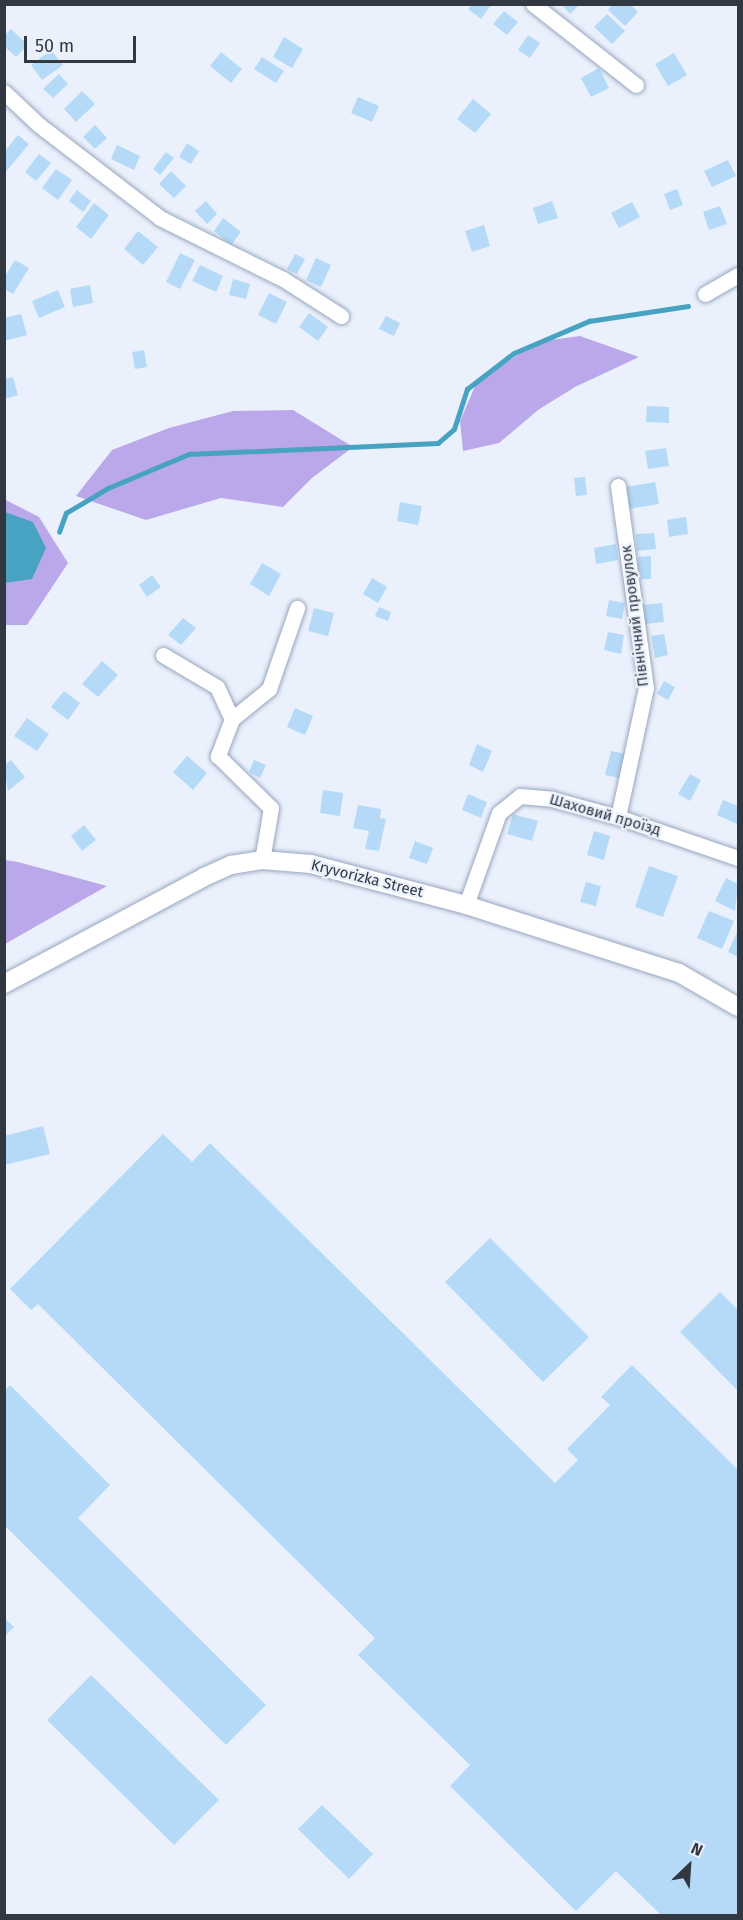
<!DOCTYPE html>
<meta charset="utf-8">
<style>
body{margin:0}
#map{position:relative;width:743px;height:1920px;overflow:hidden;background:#ebf1fc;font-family:"Fira Sans",sans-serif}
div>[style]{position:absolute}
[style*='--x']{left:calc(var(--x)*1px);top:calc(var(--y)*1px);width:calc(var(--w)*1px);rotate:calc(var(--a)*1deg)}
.forest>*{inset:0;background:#bba8eb}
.water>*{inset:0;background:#48a3c2}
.stream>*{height:4.5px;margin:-2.25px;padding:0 2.25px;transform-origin:2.25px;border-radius:2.25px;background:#48a3c2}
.building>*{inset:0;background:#b4daf8}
.roads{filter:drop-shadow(0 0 2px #97a6bf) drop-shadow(0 0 2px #97a6bf)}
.minor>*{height:15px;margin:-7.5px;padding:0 7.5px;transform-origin:7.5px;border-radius:7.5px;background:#fff}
.major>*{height:18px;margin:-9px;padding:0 9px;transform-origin:9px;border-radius:9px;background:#fff}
span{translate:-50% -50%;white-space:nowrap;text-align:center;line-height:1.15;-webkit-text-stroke:4.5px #ebf1fc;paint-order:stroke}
.street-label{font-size:15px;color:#323842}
.frame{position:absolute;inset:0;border:6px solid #323842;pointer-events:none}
.north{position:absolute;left:659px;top:1836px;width:60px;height:60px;-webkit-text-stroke:4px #ebf1fc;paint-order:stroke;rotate:25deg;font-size:16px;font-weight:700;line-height:24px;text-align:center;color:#323842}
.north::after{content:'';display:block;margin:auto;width:21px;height:27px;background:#323842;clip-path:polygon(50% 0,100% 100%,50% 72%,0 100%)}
.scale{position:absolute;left:24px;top:36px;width:112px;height:27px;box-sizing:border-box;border:3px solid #323842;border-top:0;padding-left:8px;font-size:18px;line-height:21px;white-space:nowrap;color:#323842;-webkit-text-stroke:4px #ebf1fc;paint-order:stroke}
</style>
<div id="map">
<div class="forest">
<i style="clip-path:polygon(580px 336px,639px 357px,575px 387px,538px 410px,499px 443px,463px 451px,460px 421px,476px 384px,536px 342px)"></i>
<i style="clip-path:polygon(293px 410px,353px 447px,312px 478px,283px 507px,221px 498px,146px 520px,76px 496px,112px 450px,169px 428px,233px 411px)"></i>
<i style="clip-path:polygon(4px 499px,39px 517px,68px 563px,27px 625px,5px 625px)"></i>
<i style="clip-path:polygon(5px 860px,18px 862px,107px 886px,5px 944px)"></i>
</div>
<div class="water">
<i style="clip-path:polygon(5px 512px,33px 522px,46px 548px,32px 579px,5px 583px)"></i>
</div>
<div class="stream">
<i style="--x:59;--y:532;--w:20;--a:-70"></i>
<i style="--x:66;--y:513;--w:49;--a:-30.8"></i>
<i style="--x:108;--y:488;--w:88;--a:-22.8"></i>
<i style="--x:189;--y:454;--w:249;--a:-2.5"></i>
<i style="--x:438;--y:443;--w:21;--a:-41"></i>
<i style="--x:454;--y:429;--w:42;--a:-72"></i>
<i style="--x:467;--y:389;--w:59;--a:-37.5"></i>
<i style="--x:514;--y:353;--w:82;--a:-23.1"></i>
<i style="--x:589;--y:321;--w:100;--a:-8.6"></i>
</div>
<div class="building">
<i style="clip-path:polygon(472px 4px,492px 4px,481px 19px,468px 9px)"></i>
<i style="clip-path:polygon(561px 4px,580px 4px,570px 14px)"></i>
<i style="clip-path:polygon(613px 4px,630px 4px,638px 12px,625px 26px,608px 10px)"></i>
<i style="clip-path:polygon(504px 11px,518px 22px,507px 35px,493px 24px)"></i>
<i style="clip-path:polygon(607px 14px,625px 31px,612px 44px,594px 27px)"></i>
<i style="clip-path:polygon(11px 29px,28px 45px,16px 57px,4px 46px,4px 36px)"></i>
<i style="clip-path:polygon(528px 35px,540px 43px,530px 58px,518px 50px)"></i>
<i style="clip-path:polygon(284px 37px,303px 49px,292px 68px,273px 57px)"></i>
<i style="clip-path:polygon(51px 50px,63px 65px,42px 80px,31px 65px)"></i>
<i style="clip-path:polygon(221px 52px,242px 69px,231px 83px,210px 66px)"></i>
<i style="clip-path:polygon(674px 53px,687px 75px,668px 86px,655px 64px)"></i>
<i style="clip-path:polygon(262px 57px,284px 71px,276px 83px,254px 69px)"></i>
<i style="clip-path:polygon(599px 68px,609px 88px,591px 97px,581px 78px)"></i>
<i style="clip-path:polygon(59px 74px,68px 84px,53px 98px,43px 89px)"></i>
<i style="clip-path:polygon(82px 91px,95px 104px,76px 122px,64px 109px)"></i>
<i style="clip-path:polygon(358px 97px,379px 106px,372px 122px,351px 113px)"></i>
<i style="clip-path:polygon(473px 99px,491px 114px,475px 133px,457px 119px)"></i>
<i style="clip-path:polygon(95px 125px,107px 138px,95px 149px,83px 137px)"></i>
<i style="clip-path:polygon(18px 135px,29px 144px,5px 173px,5px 151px)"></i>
<i style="clip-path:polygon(187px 143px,199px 151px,191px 164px,179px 157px)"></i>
<i style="clip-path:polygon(117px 145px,140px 156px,134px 170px,111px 159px)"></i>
<i style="clip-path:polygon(166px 152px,174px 158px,160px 175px,153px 169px)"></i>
<i style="clip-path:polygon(39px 154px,51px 163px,36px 181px,25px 172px)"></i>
<i style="clip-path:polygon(728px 160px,736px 176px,712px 187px,704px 171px)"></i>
<i style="clip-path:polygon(56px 169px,72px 180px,58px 200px,42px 188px)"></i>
<i style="clip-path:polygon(171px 171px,186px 186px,174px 198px,159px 184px)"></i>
<i style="clip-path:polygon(677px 189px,683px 205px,670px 210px,664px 194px)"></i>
<i style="clip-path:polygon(77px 190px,91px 201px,83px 212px,69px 201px)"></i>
<i style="clip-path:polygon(206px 201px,217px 214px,207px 224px,195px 211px)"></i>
<i style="clip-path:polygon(552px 201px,558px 218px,538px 224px,533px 208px)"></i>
<i style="clip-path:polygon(632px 202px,640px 217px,619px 228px,611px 213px)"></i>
<i style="clip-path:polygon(94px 203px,109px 215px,91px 239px,76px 227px)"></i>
<i style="clip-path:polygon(720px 206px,727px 224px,709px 230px,703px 212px)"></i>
<i style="clip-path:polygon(223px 218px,241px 232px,231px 245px,214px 231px)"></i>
<i style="clip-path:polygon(484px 225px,490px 246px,472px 252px,465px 231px)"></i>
<i style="clip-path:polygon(138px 231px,158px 247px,143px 265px,124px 249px)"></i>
<i style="clip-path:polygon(180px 253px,195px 260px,180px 289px,166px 282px)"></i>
<i style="clip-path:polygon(295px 254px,305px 259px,297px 274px,287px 269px)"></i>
<i style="clip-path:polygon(316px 258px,331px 265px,321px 287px,306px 280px)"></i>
<i style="clip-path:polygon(15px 260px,29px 268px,13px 294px,4px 289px,4px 278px)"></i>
<i style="clip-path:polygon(200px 265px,223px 276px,216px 292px,192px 281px)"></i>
<i style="clip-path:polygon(233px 279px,250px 284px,246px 299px,229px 295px)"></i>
<i style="clip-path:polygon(90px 285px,93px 303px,73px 307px,70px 289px)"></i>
<i style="clip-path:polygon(58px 290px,65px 307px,39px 318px,32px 301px)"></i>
<i style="clip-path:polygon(269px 293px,287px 302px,276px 324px,258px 315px)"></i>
<i style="clip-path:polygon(309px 313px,328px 327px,318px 341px,299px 327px)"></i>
<i style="clip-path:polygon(21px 314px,27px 335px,4px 341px,4px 318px)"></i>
<i style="clip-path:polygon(386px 316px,400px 323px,394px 336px,379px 329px)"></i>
<i style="clip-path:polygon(144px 350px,147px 367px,135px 369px,132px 352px)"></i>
<i style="clip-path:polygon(13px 377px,18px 395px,4px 399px,4px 379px)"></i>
<i style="clip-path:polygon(647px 406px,669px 407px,669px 423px,646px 422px)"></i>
<i style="clip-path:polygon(666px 448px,669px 466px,648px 469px,645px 451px)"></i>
<i style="clip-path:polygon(585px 477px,587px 495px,576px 496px,574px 478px)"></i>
<i style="clip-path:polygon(655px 482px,659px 504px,628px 509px,625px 487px)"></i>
<i style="clip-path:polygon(400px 502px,422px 506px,418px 525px,397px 521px)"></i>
<i style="clip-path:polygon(686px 517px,688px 534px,669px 537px,667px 520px)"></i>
<i style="clip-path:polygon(654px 533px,656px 549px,637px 551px,636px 534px)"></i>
<i style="clip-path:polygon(616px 544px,618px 560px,596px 564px,594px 548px)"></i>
<i style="clip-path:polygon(651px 556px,651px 579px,639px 579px,638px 557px)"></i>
<i style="clip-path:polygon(262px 563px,281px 574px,269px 596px,250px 584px)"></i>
<i style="clip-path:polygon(152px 575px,161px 587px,147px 597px,139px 585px)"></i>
<i style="clip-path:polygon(372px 578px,387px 587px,378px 603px,363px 594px)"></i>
<i style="clip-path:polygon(609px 600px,625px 603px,622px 619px,606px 616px)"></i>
<i style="clip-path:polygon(662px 603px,664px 622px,645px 624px,643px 605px)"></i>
<i style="clip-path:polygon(379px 607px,391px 612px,388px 621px,375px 616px)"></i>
<i style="clip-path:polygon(314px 608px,334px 613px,328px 636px,308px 631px)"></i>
<i style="clip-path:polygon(183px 618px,196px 628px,181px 645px,168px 635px)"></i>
<i style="clip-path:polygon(608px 632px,624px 635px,621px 654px,604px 650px)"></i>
<i style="clip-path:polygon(664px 634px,668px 655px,655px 658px,651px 636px)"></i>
<i style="clip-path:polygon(102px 661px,118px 675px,98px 697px,82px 684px)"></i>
<i style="clip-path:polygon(664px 681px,675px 687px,668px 700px,657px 694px)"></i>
<i style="clip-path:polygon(64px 691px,80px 703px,68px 720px,51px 707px)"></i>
<i style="clip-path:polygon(295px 708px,313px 716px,305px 735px,287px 727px)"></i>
<i style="clip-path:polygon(27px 718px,49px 734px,37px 751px,14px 736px)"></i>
<i style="clip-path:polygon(477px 744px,492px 751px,483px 772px,469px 765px)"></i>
<i style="clip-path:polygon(611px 751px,625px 754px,619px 778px,605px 775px)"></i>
<i style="clip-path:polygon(187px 756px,207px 773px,193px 790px,173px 772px)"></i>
<i style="clip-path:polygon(11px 760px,25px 777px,8px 791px,4px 766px)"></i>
<i style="clip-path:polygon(254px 760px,266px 765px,260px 778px,249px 772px)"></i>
<i style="clip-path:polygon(690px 774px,701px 780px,690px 801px,678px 794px)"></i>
<i style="clip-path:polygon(323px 790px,343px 793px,340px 816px,320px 813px)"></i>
<i style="clip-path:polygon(468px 794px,487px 802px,481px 818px,462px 810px)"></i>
<i style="clip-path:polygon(723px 800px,738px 806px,737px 824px,717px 815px)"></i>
<i style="clip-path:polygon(358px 805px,381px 809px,380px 818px,386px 819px,379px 851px,365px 849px,369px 831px,353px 828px)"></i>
<i style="clip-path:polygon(513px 814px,538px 821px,532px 841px,507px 834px)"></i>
<i style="clip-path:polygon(84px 825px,96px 840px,82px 851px,71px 836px)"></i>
<i style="clip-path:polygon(594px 831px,610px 836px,604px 860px,587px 855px)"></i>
<i style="clip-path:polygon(415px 841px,433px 848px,427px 864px,409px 858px)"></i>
<i style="clip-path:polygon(649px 866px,678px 876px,663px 917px,635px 907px)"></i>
<i style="clip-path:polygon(726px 878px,738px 884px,735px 911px,715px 901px)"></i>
<i style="clip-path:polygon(586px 882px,601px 886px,596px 906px,580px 902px)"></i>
<i style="clip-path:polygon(709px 911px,734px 921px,722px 949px,697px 938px)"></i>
<i style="clip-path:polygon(738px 930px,738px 957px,728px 952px)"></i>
<i style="clip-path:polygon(43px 1126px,50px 1154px,4px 1165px,4px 1136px)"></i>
<i style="clip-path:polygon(163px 1134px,192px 1162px,210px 1143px,555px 1483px,578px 1460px,567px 1449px,610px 1405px,601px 1397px,632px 1365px,738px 1470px,738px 1916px,662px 1916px,616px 1871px,576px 1911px,450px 1786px,470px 1765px,358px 1655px,375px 1638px,38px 1304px,31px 1310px,10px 1289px)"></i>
<i style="clip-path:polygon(490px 1238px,589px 1337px,543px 1382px,445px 1282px)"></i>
<i style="clip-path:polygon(720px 1292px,738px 1310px,738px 1391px,680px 1332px)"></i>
<i style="clip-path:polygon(10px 1385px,110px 1485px,78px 1518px,266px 1705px,226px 1745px,4px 1525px,4px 1391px)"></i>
<i style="clip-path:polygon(4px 1618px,14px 1627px,4px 1637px)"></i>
<i style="clip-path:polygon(91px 1675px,219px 1800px,174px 1845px,47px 1720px)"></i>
<i style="clip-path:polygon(322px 1805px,373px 1854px,349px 1879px,298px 1829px)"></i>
</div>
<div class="roads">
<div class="minor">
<i style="--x:533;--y:4;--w:131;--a:38.2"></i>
<i style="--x:4;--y:92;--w:48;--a:43.3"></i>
<i style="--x:39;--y:125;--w:153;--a:37.5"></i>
<i style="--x:160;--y:218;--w:137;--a:26.4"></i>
<i style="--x:283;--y:279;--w:69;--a:32.5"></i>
<i style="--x:705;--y:294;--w:38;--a:-30"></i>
<i style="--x:163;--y:655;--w:63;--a:30.7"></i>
<i style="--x:217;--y:687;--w:35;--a:65"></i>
<i style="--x:232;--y:719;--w:40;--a:111"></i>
<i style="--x:218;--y:756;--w:74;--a:44.5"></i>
<i style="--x:271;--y:808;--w:53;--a:99.8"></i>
<i style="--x:232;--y:719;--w:48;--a:-39"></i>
<i style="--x:269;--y:689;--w:86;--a:-70.9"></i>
<i style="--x:618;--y:817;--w:132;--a:-77.8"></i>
<i style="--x:646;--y:688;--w:204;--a:-97.9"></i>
<i style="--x:466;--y:905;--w:98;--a:-70.3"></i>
<i style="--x:499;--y:813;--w:27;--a:-39"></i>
<i style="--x:520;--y:796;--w:32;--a:5"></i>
<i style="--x:552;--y:799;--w:68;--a:15.3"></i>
<i style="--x:618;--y:817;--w:127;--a:18.9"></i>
</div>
<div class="major">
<i style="--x:4;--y:984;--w:227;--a:-28.1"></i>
<i style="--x:204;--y:877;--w:30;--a:-24"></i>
<i style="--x:231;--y:865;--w:31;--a:-9"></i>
<i style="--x:262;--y:860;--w:49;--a:4.7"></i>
<i style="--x:311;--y:864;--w:160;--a:14.8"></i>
<i style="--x:466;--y:905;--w:224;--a:17.7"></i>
<i style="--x:679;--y:973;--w:68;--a:30"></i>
</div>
</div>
<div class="street-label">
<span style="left:635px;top:616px;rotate:-97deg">Північний провулок</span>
<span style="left:605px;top:815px;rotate:16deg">Шаховий проїзд</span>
<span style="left:367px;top:879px;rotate:14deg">Kryvorizka Street</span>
</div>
<div class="frame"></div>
<div class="north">N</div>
<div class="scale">50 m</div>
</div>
